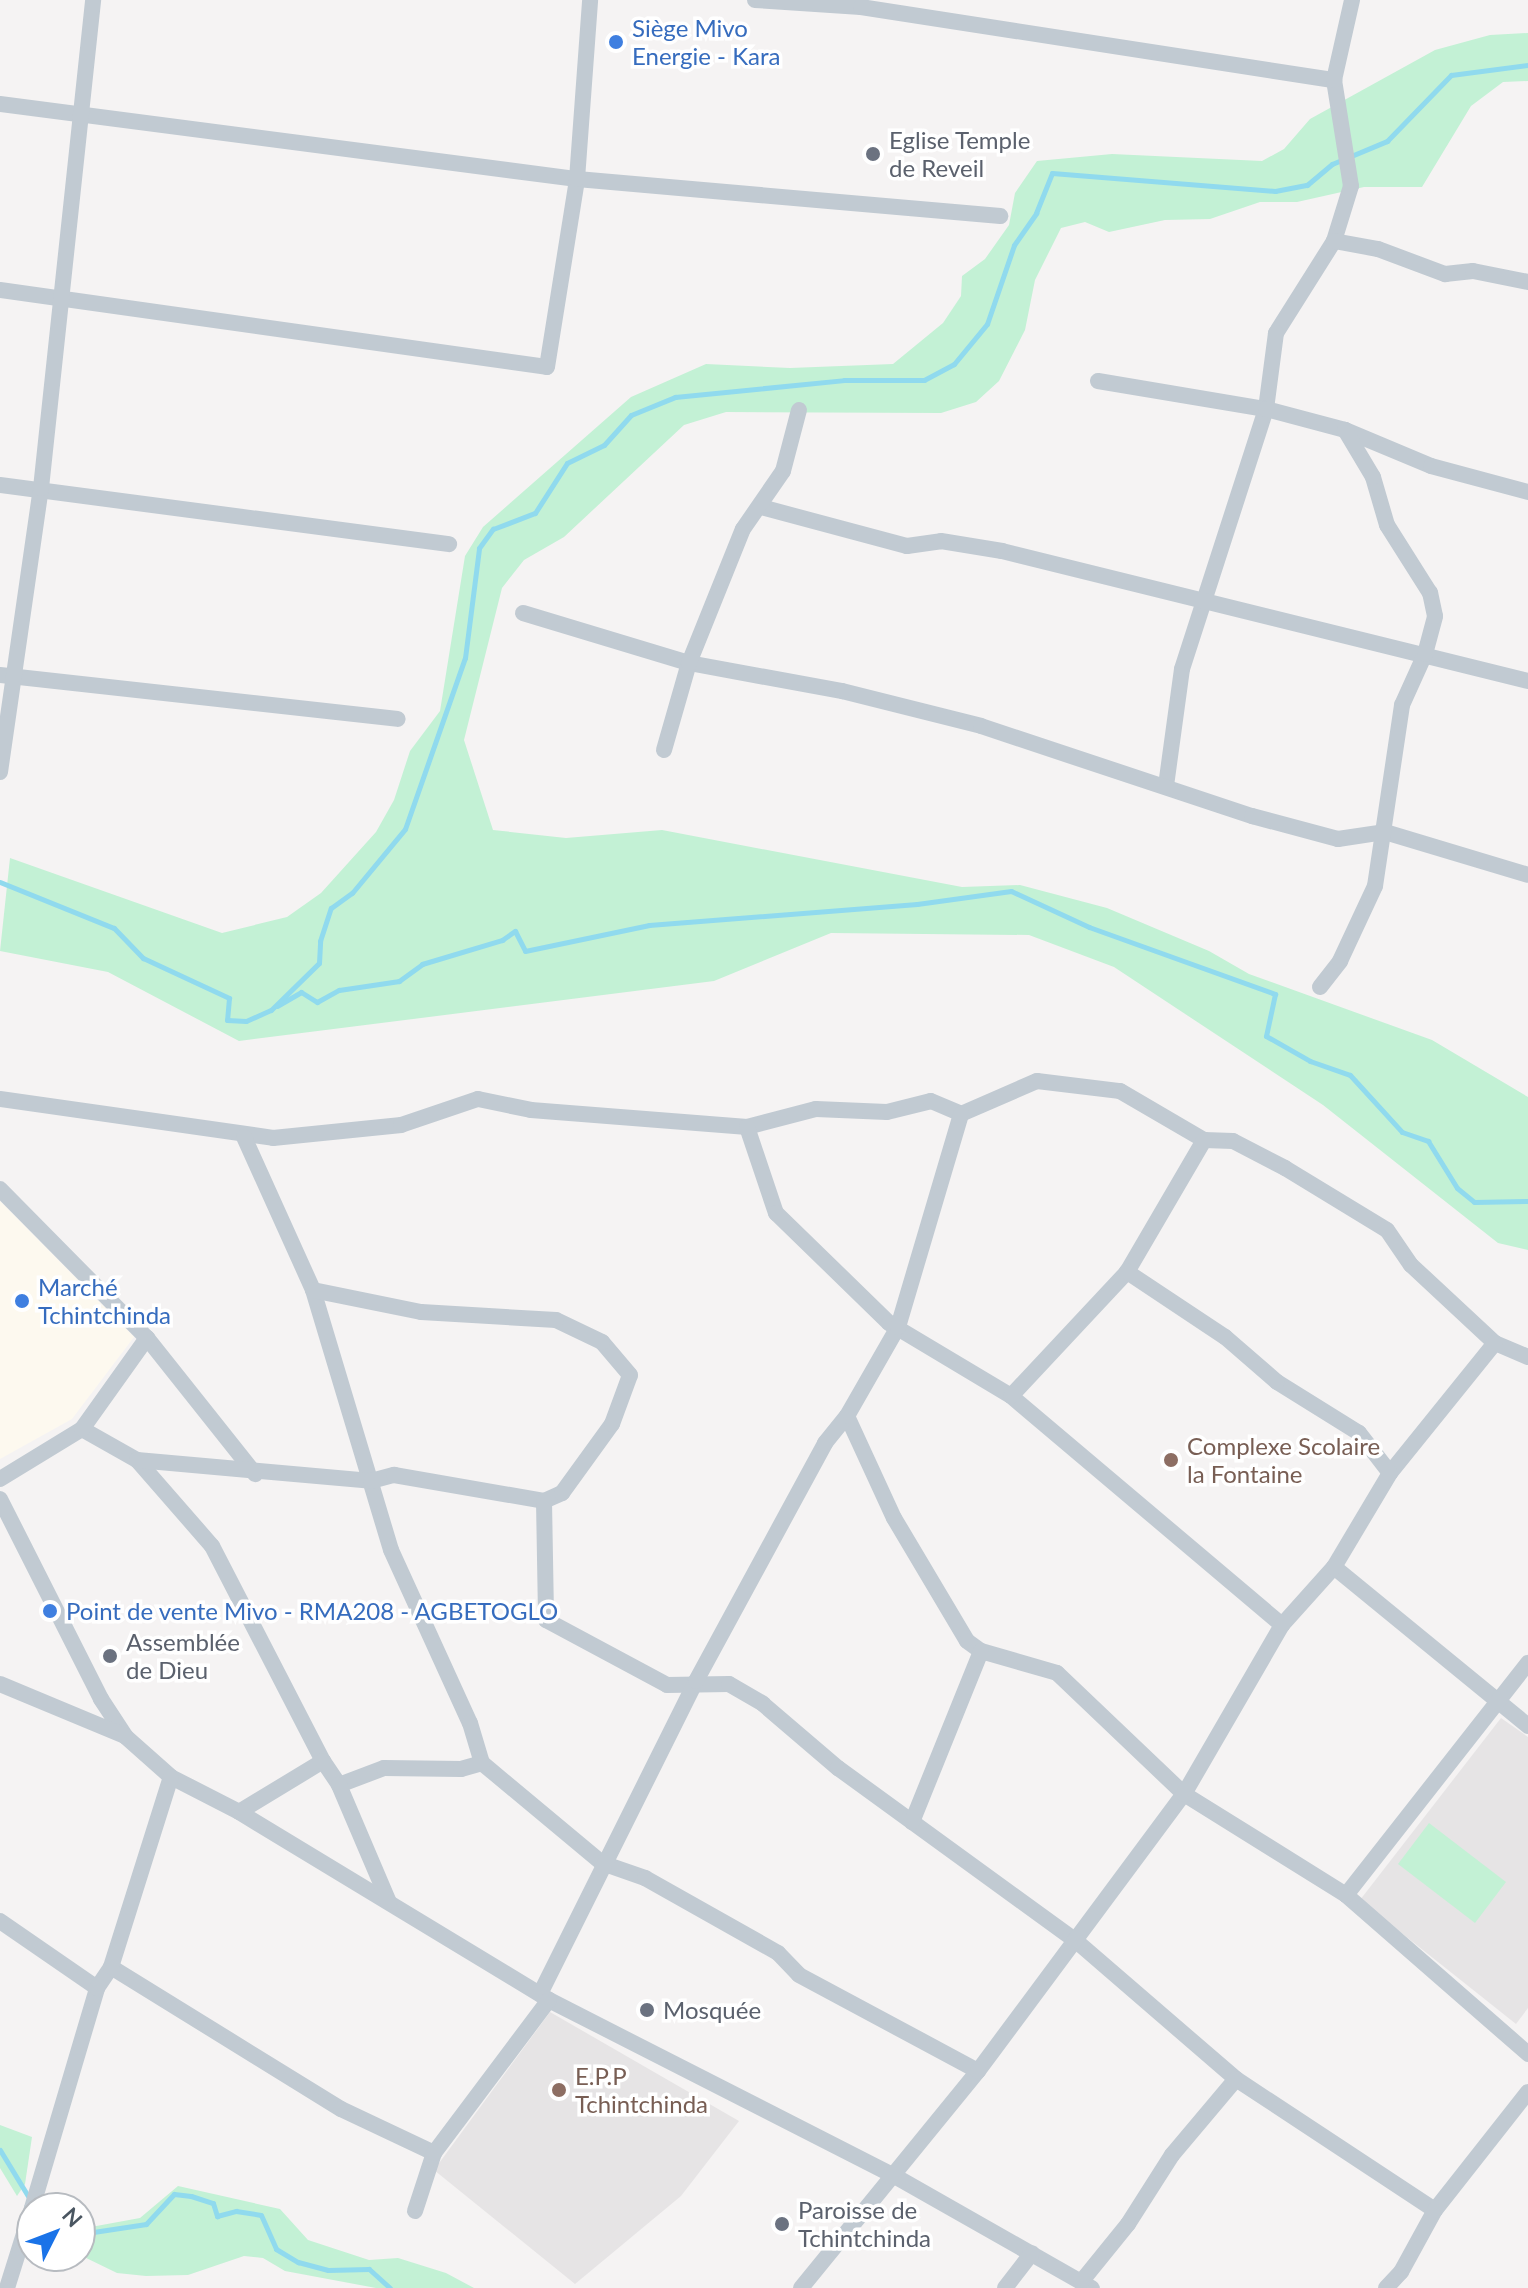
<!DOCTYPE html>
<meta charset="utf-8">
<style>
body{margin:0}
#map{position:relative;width:1528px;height:2288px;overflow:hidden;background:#f5f3f3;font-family:Lato,sans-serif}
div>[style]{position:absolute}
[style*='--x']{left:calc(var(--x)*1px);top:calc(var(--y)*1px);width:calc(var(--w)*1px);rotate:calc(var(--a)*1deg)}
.commercial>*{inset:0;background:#fdf9ef}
.education>*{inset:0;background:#e6e4e5}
.green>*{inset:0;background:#c3f1d5}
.stream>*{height:5px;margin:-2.5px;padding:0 2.5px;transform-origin:2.5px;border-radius:2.5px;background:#90daee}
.minor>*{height:16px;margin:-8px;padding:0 8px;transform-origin:8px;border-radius:8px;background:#c1cad2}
.dots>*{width:22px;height:22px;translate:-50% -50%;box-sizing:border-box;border:4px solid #fff;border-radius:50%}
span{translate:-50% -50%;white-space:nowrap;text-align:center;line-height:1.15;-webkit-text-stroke:7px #fff;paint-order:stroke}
.shop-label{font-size:24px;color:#366cbe}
.left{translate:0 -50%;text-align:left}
.worship-label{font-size:24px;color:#5b616d}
.education-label{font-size:24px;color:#785e54}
.north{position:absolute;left:16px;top:2192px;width:80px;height:80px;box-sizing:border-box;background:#fff;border:2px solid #b7bbc0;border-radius:50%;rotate:48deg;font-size:22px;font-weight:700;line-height:32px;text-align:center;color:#4a5661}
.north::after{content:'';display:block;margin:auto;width:28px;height:36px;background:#1a73e8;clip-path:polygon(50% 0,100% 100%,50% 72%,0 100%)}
</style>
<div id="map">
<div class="commercial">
<i style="clip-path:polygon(0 1201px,134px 1337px,72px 1419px,0 1459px)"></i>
</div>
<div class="education">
<i style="clip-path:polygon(1501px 1718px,1528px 1737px,1528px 2008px,1516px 2024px,1360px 1900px)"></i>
<i style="clip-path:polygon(550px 2012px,739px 2121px,681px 2196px,575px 2284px,434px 2170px)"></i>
</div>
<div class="green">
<i style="clip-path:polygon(1528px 33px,1528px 81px,1503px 82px,1471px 106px,1422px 187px,1364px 187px,1297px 202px,1260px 202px,1210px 219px,1165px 220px,1109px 232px,1085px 222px,1061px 228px,1035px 280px,1025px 330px,999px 381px,976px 402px,941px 413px,726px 412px,684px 425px,564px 537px,524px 560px,502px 588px,464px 740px,493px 830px,566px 838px,662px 830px,962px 887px,1020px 885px,1107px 908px,1209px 951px,1249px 974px,1432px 1040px,1528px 1097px,1528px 1250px,1498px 1243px,1323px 1105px,1114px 967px,1029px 935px,831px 933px,714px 981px,239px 1041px,108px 972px,0 951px,10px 858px,222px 933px,287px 917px,321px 893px,376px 832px,394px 800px,410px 751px,440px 711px,465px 556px,483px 527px,631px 397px,706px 364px,790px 368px,893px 364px,943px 323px,961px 296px,962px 276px,985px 259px,1009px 225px,1015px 193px,1037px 161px,1112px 154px,1262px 161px,1284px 149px,1310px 119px,1435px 50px,1490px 35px)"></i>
<i style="clip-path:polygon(1429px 1823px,1506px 1882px,1475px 1923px,1398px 1864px)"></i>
<i style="clip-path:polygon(0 2125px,32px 2137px,25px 2184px,17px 2196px,0 2168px)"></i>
<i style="clip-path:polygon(178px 2186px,280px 2209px,308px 2240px,369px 2260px,398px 2258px,446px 2273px,474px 2288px,376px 2288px,285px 2271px,263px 2258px,244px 2256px,188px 2275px,146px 2276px,117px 2273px,80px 2255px,80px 2229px,140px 2218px)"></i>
</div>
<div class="stream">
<i style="--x:0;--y:882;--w:123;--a:22"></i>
<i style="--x:114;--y:928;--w:42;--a:46"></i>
<i style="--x:143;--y:958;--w:95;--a:24.9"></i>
<i style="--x:229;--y:998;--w:22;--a:95"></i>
<i style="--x:227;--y:1020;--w:19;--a:3"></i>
<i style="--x:246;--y:1021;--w:27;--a:-24"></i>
<i style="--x:271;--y:1010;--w:67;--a:-44.4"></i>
<i style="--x:319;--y:963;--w:22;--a:-87"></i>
<i style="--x:320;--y:941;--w:35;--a:-72"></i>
<i style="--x:331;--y:908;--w:26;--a:-36"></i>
<i style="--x:352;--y:893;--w:83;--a:-50.4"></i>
<i style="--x:405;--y:829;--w:181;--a:-70.7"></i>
<i style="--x:465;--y:658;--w:111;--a:-82.7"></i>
<i style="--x:479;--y:548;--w:24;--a:-54"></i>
<i style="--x:493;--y:529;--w:45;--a:-20.9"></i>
<i style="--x:535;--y:513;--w:59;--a:-57.4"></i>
<i style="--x:567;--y:463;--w:41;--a:-25.9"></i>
<i style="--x:604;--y:445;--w:40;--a:-48"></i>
<i style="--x:631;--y:415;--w:48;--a:-22.2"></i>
<i style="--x:675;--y:397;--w:170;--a:-5.7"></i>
<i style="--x:844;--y:380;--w:80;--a:0"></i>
<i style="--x:924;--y:380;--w:34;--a:-28"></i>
<i style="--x:954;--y:364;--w:52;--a:-50.5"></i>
<i style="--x:987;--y:324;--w:83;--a:-71.1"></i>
<i style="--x:1014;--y:245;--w:39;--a:-55"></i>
<i style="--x:1036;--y:213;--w:43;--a:-68.2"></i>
<i style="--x:1052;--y:173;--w:224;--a:4.6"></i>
<i style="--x:1275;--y:191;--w:33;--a:-11"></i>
<i style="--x:1307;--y:185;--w:33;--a:-40"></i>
<i style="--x:1332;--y:164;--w:60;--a:-22.7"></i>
<i style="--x:1387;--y:141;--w:92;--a:-45.9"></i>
<i style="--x:1451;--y:75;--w:78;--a:-7.4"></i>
<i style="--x:277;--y:1006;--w:28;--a:-30"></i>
<i style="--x:301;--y:992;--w:19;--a:32"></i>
<i style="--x:317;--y:1002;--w:25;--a:-29"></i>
<i style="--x:339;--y:990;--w:61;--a:-8.5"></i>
<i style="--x:399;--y:981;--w:29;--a:-36"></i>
<i style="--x:422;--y:964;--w:84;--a:-16.7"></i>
<i style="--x:502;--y:940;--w:16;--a:-35"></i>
<i style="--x:515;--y:931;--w:22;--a:63"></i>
<i style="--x:525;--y:951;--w:127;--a:-11.8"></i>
<i style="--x:649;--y:925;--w:269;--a:-4.5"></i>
<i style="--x:917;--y:904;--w:95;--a:-7.9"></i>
<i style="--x:1011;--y:891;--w:86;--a:24.8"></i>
<i style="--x:1089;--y:927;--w:198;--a:19.8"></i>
<i style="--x:1275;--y:994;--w:43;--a:102.1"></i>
<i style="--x:1266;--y:1036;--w:51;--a:29.6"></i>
<i style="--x:1310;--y:1061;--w:42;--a:19.3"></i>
<i style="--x:1350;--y:1075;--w:77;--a:47.6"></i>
<i style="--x:1402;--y:1132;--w:28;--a:19"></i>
<i style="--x:1428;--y:1141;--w:55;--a:58.3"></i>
<i style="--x:1457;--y:1188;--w:22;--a:39"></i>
<i style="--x:1474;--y:1202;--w:54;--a:-1.1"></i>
<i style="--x:0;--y:2150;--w:60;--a:58.7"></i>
<i style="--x:80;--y:2234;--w:67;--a:-8.6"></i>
<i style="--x:146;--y:2224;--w:41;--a:-47"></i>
<i style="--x:174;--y:2194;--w:17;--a:7"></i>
<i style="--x:191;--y:2196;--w:23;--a:18"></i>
<i style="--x:213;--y:2203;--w:14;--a:73"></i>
<i style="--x:217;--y:2216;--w:20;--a:-15"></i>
<i style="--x:236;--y:2211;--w:25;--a:9"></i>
<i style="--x:261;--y:2215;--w:37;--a:66"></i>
<i style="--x:276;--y:2249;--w:26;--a:31"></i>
<i style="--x:298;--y:2262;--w:31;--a:15"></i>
<i style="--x:328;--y:2270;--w:41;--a:-1.4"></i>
<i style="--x:369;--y:2269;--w:28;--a:42"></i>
</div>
<div class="minor">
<i style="--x:755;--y:0;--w:106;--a:3.8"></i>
<i style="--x:861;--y:7;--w:479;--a:8.8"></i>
<i style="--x:1334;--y:80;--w:107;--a:80.9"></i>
<i style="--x:1351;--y:186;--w:58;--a:107.2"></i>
<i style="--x:1334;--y:241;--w:109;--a:122.2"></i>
<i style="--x:1276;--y:333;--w:77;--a:97.5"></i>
<i style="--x:1266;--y:409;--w:273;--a:107.9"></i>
<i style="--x:1182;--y:669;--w:118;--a:97.8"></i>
<i style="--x:1334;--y:80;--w:82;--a:-77.3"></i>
<i style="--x:0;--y:104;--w:582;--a:7.41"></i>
<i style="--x:577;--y:179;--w:425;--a:5"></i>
<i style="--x:1334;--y:241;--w:45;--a:10.3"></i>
<i style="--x:1378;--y:249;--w:72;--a:20.5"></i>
<i style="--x:1445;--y:274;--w:28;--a:-6"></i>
<i style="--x:1473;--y:271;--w:56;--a:11.3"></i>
<i style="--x:0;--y:290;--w:552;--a:8.01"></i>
<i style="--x:547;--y:367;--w:190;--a:-80.9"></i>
<i style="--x:577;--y:179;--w:179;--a:-85.8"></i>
<i style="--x:1098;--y:381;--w:170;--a:9.5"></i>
<i style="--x:1266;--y:409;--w:82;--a:14.9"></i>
<i style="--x:1345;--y:430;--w:93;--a:22.7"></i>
<i style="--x:1431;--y:466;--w:100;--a:15"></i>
<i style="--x:0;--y:485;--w:453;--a:7.5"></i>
<i style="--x:761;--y:507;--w:151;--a:15"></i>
<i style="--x:907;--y:546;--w:34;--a:-8"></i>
<i style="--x:941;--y:541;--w:62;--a:9.3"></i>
<i style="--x:1002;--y:551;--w:542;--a:13.88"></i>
<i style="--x:523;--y:613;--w:173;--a:16.8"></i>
<i style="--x:689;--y:663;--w:156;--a:10.4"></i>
<i style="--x:842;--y:691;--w:143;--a:14.1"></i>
<i style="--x:981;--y:726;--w:286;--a:18.4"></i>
<i style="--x:1252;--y:816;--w:89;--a:15"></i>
<i style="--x:1338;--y:839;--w:48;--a:-8.5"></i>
<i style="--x:1385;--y:832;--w:149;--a:16.7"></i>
<i style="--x:0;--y:675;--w:400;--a:6.3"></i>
<i style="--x:664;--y:750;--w:91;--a:-74"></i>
<i style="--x:689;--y:663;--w:144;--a:-68.1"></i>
<i style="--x:743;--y:529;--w:70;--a:-55.4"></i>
<i style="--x:783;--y:471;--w:63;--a:-75.3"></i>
<i style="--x:0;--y:772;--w:287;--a:-81.8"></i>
<i style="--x:41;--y:488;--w:491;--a:-83.9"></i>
<i style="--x:1320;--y:987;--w:33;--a:-52"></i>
<i style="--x:1340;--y:961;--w:83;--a:-65"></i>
<i style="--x:1375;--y:886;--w:183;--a:-81.5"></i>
<i style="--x:1402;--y:705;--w:56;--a:-65.7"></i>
<i style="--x:1425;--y:654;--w:39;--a:-75"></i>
<i style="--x:1435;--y:616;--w:24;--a:-102"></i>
<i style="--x:1430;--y:593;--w:80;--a:-122.3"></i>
<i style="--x:1387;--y:525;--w:50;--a:-106.3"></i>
<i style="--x:1373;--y:477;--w:55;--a:-120.8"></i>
<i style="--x:0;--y:1099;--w:276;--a:8.1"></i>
<i style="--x:273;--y:1138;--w:129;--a:-5.8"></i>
<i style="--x:401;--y:1125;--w:81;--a:-18.7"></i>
<i style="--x:478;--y:1099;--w:54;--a:11.7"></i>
<i style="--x:531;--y:1110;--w:217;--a:4.5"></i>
<i style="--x:747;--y:1127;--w:71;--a:-14.6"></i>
<i style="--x:816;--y:1109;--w:71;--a:2.4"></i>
<i style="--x:887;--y:1112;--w:45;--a:-14"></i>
<i style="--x:931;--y:1101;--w:33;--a:23"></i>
<i style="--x:961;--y:1114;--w:83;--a:-23.5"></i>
<i style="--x:1037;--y:1081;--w:84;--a:6.9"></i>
<i style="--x:1120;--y:1091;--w:97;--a:30.3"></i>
<i style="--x:1204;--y:1140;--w:29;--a:2"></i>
<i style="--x:1233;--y:1141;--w:59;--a:27.4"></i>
<i style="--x:1285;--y:1168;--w:119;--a:31.3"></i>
<i style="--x:1387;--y:1230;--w:42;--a:55.6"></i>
<i style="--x:1411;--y:1265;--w:115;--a:42.9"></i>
<i style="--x:1495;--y:1343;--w:36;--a:23"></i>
<i style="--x:747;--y:1127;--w:91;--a:71.4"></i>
<i style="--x:776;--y:1213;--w:158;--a:44.2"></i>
<i style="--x:889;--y:1323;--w:142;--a:30.9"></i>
<i style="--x:1011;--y:1396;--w:355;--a:40.2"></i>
<i style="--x:244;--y:1137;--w:168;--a:65.7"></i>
<i style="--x:313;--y:1290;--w:271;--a:73.3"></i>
<i style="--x:391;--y:1550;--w:190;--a:65.5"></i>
<i style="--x:470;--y:1723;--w:42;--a:73.3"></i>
<i style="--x:482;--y:1763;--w:156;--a:39.8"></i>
<i style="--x:602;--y:1863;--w:46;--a:19.2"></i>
<i style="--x:645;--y:1878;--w:153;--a:29.4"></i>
<i style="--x:778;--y:1953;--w:30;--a:46"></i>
<i style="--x:799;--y:1975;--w:203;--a:28.2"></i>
<i style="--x:0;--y:1189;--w:209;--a:45.4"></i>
<i style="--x:147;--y:1338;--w:174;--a:51.5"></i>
<i style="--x:1011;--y:1396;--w:170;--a:-46.9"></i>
<i style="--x:1127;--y:1272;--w:153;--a:-59.7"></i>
<i style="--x:847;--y:1416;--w:112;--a:65.3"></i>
<i style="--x:894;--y:1518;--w:143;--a:59.3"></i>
<i style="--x:967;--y:1641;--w:17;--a:36"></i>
<i style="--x:981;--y:1651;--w:79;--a:16.1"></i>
<i style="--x:1057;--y:1673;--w:175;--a:43.6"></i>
<i style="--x:1184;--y:1794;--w:191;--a:31.9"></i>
<i style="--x:1346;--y:1895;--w:242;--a:41.1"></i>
<i style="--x:82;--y:1429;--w:63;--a:29.4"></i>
<i style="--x:137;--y:1460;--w:114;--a:48.9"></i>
<i style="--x:212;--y:1546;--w:242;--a:62.7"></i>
<i style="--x:323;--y:1761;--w:98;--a:148.7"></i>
<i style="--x:137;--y:1460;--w:235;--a:5.1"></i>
<i style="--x:371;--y:1481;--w:24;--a:-15"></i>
<i style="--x:394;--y:1475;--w:152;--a:9.8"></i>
<i style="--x:544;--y:1501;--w:20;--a:-24"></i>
<i style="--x:562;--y:1493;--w:85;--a:-54.1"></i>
<i style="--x:612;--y:1424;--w:52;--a:-69.8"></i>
<i style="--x:630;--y:1375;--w:43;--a:-130.3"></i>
<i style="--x:602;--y:1342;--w:51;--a:-154.4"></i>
<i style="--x:556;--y:1320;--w:135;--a:-176.6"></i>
<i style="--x:421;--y:1312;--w:110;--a:-168.5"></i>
<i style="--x:1390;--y:1473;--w:167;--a:-51.1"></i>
<i style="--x:0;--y:1479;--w:96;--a:-31.4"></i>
<i style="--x:82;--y:1429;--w:112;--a:-54.5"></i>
<i style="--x:0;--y:1499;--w:224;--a:63.2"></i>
<i style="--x:101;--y:1699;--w:45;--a:56.7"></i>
<i style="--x:126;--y:1737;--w:60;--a:41.6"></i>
<i style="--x:171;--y:1777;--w:76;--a:27.2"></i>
<i style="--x:239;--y:1812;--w:363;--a:31.2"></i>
<i style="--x:549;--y:2000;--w:384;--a:27"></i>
<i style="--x:891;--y:2174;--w:231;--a:29.6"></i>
<i style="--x:544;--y:1501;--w:119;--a:89"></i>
<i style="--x:546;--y:1620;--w:137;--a:28.2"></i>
<i style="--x:667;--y:1685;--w:62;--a:-0.9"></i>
<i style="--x:729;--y:1684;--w:39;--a:30"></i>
<i style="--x:763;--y:1704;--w:99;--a:40.5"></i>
<i style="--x:838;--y:1768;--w:293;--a:36"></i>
<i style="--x:1075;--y:1940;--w:213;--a:40.8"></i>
<i style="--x:1236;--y:2079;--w:238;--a:33.4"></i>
<i style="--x:1334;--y:1567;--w:251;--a:39.3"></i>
<i style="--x:0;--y:1684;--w:135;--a:22.6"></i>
<i style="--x:323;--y:1761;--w:29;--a:56"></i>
<i style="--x:339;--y:1785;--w:48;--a:-20.7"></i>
<i style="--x:384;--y:1768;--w:77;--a:0.7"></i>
<i style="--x:461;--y:1769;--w:22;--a:-16"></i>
<i style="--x:339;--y:1785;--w:127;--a:66.9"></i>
<i style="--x:912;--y:1822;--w:184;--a:-68"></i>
<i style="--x:1346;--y:1895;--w:295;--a:-51.9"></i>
<i style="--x:0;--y:1921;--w:118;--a:34.6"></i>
<i style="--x:111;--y:1967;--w:270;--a:31.7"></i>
<i style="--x:341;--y:2109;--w:103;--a:25.3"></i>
<i style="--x:540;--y:1994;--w:350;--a:-63.5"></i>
<i style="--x:696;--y:1681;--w:271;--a:-61.5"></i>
<i style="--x:825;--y:1443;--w:35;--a:-51"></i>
<i style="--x:847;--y:1416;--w:103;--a:-60.2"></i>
<i style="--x:898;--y:1327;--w:222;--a:-73.5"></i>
<i style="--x:32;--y:2208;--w:229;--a:-73.5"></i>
<i style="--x:97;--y:1988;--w:25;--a:-56"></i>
<i style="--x:111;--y:1967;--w:199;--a:-72.5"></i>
<i style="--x:415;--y:2211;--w:61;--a:-71.9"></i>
<i style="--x:434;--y:2153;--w:191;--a:-53.1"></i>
<i style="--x:1081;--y:2282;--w:75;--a:-51"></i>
<i style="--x:1128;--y:2224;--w:82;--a:-57.5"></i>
<i style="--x:1172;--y:2155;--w:99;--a:-49.9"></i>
<i style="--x:7;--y:2288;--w:84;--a:-72.6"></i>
<i style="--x:801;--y:2288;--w:280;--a:-50.8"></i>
<i style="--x:978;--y:2071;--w:345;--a:-53.4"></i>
<i style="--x:1184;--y:1794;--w:195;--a:-59.9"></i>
<i style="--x:1282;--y:1625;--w:78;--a:-48.1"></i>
<i style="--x:1334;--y:1567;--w:109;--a:-59.2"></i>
<i style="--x:1390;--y:1473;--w:51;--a:-127.8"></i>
<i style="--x:1359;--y:1433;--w:97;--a:-148.1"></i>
<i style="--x:1277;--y:1382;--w:69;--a:-139.1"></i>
<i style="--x:1225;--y:1337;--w:118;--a:-146.4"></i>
<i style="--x:1005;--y:2288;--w:44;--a:-52.4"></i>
<i style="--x:1386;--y:2288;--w:22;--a:-47"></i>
<i style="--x:1401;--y:2272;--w:71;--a:-61.3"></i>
<i style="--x:1435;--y:2210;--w:150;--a:-51.8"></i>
</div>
<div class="dots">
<i style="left:616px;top:42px;background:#3f7fe0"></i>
<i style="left:873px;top:154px;background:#6b7280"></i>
<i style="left:22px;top:1301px;background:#3f7fe0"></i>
<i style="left:1171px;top:1460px;background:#8d6e63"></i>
<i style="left:50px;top:1611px;background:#3f7fe0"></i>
<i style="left:110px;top:1656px;background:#6b7280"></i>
<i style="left:647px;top:2010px;background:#6b7280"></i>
<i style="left:559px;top:2090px;background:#8d6e63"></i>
<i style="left:782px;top:2224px;background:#6b7280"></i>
</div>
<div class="shop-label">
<span class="left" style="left:632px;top:42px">Siège Mivo<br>Energie - Kara</span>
<span class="left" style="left:38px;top:1301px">Marché<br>Tchintchinda</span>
<span class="left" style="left:66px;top:1611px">Point de vente Mivo - RMA208 - AGBETOGLO</span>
</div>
<div class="worship-label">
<span class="left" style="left:889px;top:154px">Eglise Temple<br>de Reveil</span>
<span class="left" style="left:126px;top:1656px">Assemblée<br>de Dieu</span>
<span class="left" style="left:663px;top:2010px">Mosquée</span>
<span class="left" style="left:798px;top:2224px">Paroisse de<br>Tchintchinda</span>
</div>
<div class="education-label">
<span class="left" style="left:1187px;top:1460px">Complexe Scolaire<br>la Fontaine</span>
<span class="left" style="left:575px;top:2090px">E.P.P<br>Tchintchinda</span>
</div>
<div class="north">N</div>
</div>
